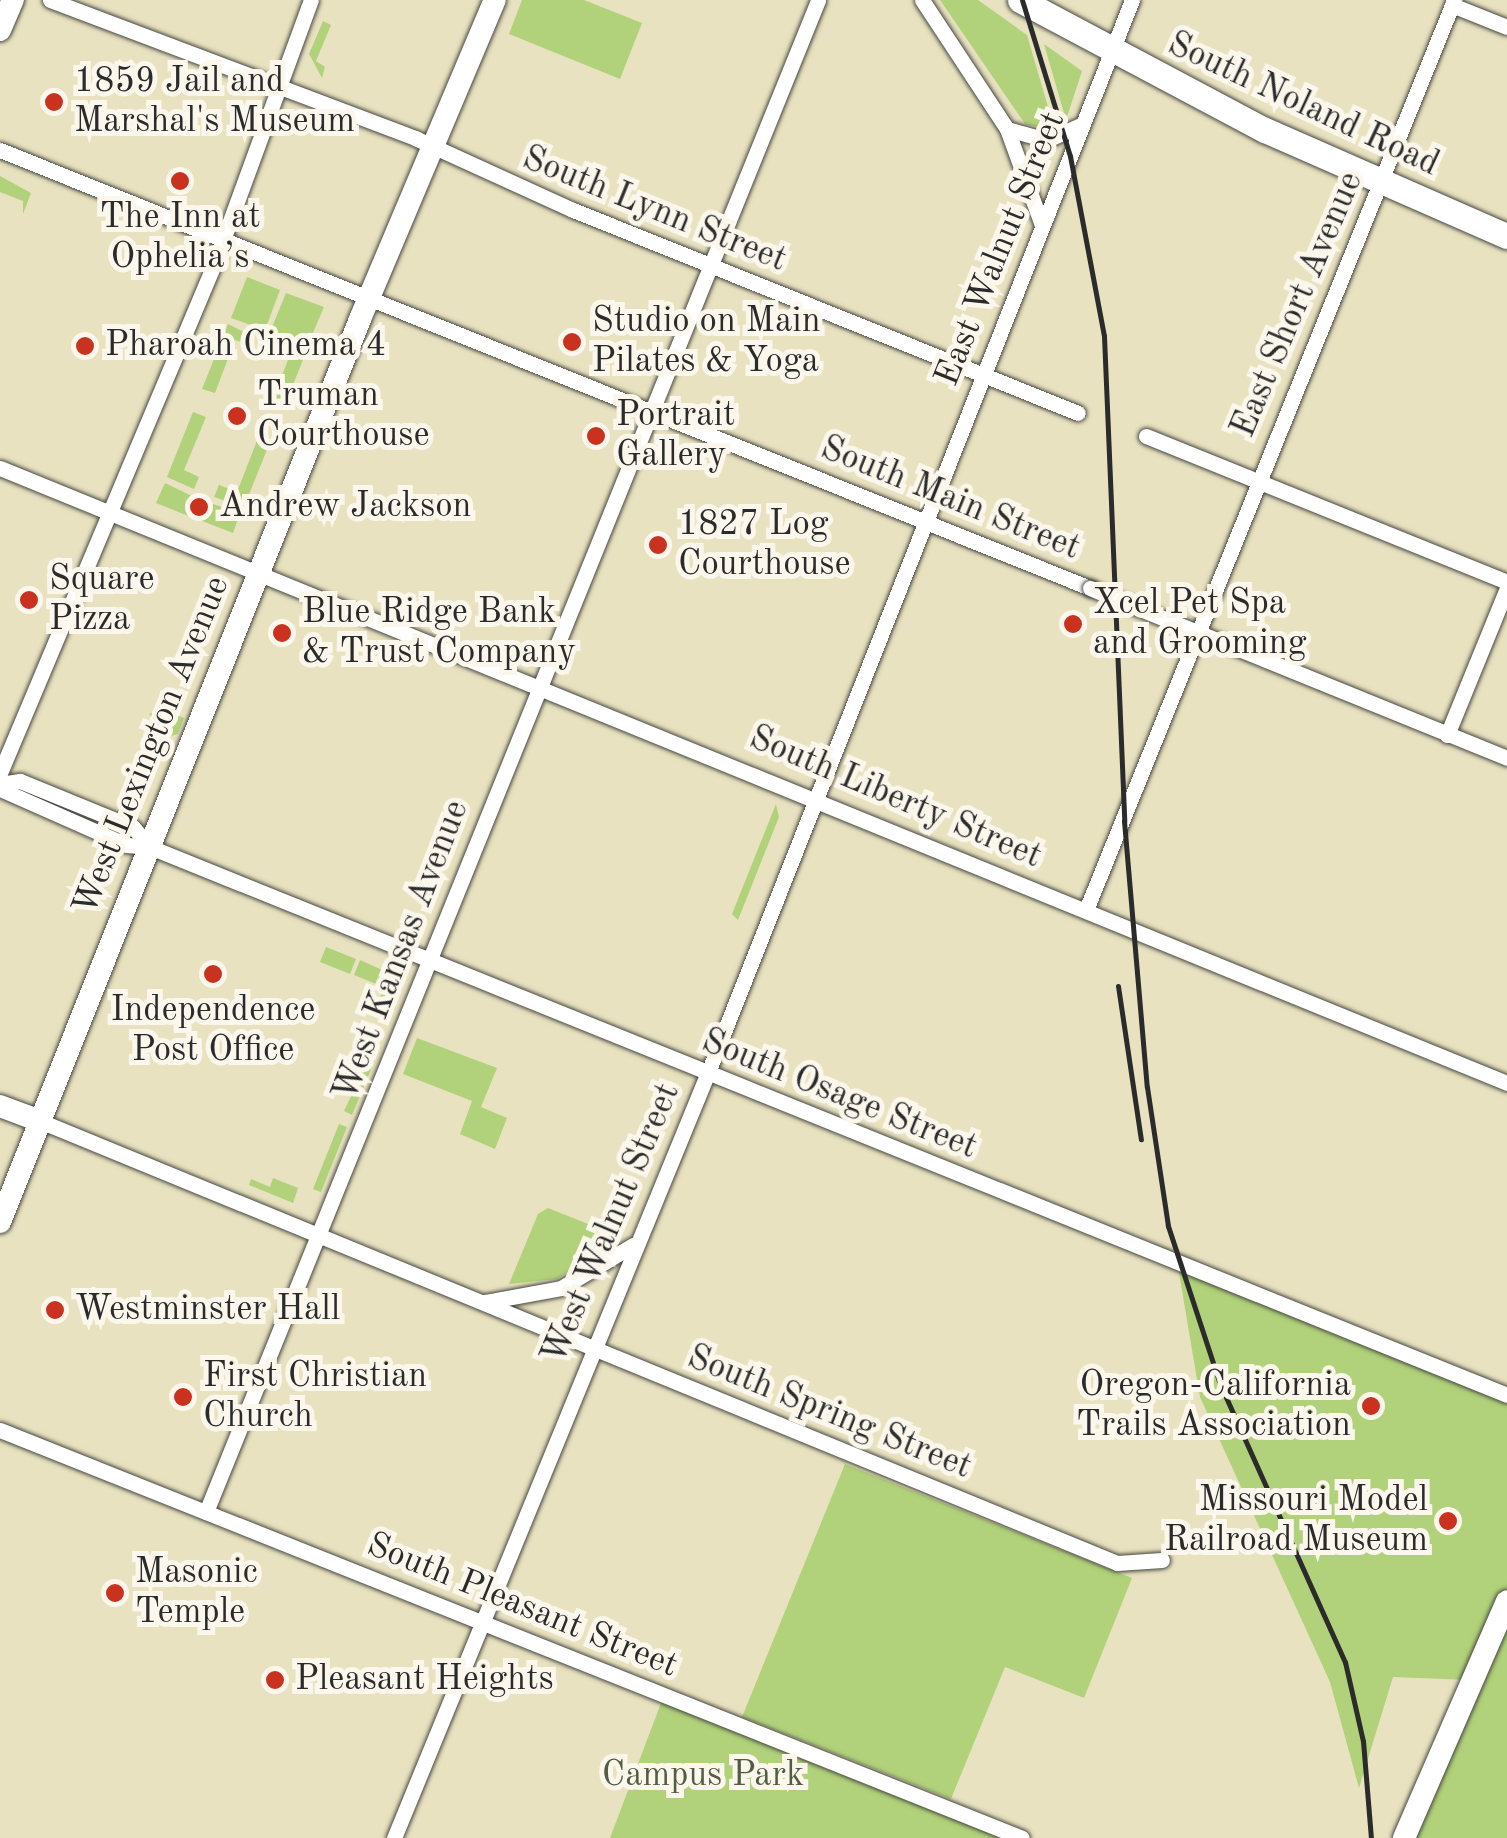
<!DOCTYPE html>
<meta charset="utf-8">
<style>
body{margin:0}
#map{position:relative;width:1507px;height:1838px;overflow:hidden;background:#e8e2c0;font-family:"Old Standard TT",serif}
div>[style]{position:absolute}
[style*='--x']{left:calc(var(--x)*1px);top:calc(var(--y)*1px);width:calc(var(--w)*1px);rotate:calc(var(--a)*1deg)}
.green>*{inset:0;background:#b1d27a}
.roads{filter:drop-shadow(0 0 2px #474641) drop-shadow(0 0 2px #474641)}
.street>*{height:15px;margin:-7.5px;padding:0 7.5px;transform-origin:7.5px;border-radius:7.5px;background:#fff}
.secondary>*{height:22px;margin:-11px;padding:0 11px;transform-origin:11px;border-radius:11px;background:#fff}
.primary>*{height:25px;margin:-12.5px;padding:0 12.5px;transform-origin:12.5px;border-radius:12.5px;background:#fff}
.rail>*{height:5px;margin:-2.5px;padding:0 2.5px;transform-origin:2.5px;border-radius:2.5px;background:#2b2b2b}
.bridges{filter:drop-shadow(0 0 2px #474641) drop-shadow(0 0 2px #474641)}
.street-bridge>*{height:15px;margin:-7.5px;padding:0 7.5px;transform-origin:7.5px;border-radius:7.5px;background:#fff}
.dots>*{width:28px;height:28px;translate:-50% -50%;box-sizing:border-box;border:5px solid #fbf7ec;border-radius:50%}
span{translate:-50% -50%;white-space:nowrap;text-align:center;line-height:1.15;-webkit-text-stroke:10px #fbf7ec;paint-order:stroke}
.poi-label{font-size:35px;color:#2b2b2b}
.left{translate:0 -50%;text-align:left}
.right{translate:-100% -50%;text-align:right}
.street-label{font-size:35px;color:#2b2b2b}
.park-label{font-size:35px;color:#535d43}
</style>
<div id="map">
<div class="green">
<i style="clip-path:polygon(522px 0,584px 0,642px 23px,620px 79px,509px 34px)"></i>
<i style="clip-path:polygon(940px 0,978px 0,1027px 35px,1055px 131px,1025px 124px)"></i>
<i style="clip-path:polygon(323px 21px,331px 25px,316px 61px,325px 67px,322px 78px,309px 54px)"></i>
<i style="clip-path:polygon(1044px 44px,1082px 71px,1066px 120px)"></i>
<i style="clip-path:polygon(0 176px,31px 193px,23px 214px,23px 201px,0 192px)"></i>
<i style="clip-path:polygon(247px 277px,280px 290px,265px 330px,231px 318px)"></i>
<i style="clip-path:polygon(286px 293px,324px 307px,306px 349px,270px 332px)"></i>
<i style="clip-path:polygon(228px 324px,254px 337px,251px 345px,235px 340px,215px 393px,202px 389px)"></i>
<i style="clip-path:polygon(276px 342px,305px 355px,286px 402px,273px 398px,288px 360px,270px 353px)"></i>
<i style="clip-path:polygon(193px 412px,206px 417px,184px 470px,199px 477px,194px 489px,167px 477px)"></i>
<i style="clip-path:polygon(258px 438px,270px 442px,244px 507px,214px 497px,219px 485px,237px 492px)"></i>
<i style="clip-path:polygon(165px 483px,196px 498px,191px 517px,156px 503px)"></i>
<i style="clip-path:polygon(207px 502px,240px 513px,233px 533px,197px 519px)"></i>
<i style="clip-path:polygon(161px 709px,184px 718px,178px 734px,161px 739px,136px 800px,131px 797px,161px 725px,149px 714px)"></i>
<i style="clip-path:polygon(776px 804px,779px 817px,738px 920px,732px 914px)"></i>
<i style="clip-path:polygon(326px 947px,356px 959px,350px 974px,320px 962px)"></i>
<i style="clip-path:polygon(360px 960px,400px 978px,395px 1010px,379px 1000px,384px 987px,354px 975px)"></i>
<i style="clip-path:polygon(417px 1038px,497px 1068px,481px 1107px,507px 1118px,495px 1149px,460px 1134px,472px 1101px,403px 1074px)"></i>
<i style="clip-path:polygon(369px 1058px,375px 1060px,352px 1115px,344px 1111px)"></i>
<i style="clip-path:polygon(339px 1124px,347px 1127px,321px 1192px,313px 1189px)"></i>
<i style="clip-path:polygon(273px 1178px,298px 1188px,293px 1203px,249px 1185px,251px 1179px,270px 1187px)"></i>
<i style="clip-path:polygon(548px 1208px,613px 1234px,609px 1245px,557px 1279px,509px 1284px,538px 1214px)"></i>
<i style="clip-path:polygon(1177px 1261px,1507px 1395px,1507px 1838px,1402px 1838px,1468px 1680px,1393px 1677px,1359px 1788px,1330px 1682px,1200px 1397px)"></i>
<i style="clip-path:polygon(845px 1464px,1132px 1578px,1084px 1698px,1005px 1667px,951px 1799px,742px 1717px)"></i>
<i style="clip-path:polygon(664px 1695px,1022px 1838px,610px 1838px)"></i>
</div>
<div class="roads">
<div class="street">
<i style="--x:50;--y:0;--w:392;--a:20.7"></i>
<i style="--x:417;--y:139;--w:171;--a:24.5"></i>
<i style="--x:573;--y:210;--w:544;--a:21.9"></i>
<i style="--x:922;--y:0;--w:154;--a:56.6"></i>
<i style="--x:1007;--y:129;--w:102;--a:70"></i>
<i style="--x:1452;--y:5;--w:59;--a:21.8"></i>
<i style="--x:1007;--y:129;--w:41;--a:15.4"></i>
<i style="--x:1047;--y:140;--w:39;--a:-24"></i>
<i style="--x:0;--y:150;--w:1175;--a:21.89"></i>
<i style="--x:1146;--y:436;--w:389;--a:22"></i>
<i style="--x:0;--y:468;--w:1628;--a:22.2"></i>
<i style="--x:1128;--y:604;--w:409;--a:22.1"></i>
<i style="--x:1447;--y:735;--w:159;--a:-67.8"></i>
<i style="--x:0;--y:773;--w:554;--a:-67.18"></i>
<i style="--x:215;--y:262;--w:279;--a:-69.9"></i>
<i style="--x:0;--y:784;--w:20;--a:-9"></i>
<i style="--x:20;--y:781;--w:122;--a:22.2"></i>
<i style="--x:133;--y:827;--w:26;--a:50"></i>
<i style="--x:0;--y:789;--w:139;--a:23.8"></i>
<i style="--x:127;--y:845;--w:23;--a:5"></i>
<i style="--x:150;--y:847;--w:1463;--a:21.99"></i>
<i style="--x:1086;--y:910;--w:982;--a:-67.98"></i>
<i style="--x:40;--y:1121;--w:1164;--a:22.31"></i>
<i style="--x:1117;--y:1563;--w:45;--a:-3.8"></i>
<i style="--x:485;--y:1302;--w:77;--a:-10.4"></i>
<i style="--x:561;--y:1288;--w:84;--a:-30.8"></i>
<i style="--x:0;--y:1430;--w:1100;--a:21.76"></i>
<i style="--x:206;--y:1512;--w:1631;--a:-67.96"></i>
<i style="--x:394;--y:1838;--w:825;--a:-67.7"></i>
<i style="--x:707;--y:1075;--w:1156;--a:-68.43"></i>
</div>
<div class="secondary">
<i style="--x:0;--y:30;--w:33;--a:-67"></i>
<i style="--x:0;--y:1106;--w:43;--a:20.6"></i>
<i style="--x:0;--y:1222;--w:972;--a:-68.26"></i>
<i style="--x:360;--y:319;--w:346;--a:-67.1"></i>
<i style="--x:1404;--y:1838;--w:258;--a:-66.5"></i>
</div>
<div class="primary">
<i style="--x:1020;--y:0;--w:277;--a:28"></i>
<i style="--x:1265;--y:130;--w:264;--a:23.7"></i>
</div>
</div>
<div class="rail">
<i style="--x:1022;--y:0;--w:163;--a:72.9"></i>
<i style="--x:1070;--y:156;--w:183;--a:79.3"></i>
<i style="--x:1104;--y:336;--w:485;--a:87.6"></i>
<i style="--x:1124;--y:821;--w:267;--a:85.1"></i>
<i style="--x:1147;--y:1087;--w:141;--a:81.4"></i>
<i style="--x:1168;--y:1226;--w:166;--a:71.8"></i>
<i style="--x:1220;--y:1384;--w:305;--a:65.8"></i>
<i style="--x:1345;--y:1662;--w:81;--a:77.2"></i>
<i style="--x:1363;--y:1741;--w:97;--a:85.3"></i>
<i style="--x:1118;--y:986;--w:155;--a:81.5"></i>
</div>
<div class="bridges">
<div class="street-bridge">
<i style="--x:1090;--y:588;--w:41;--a:22.8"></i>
</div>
</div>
<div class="dots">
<i style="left:54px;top:102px;background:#c8321e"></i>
<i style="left:180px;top:181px;background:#c8321e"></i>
<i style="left:572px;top:342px;background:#c8321e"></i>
<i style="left:85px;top:346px;background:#c8321e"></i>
<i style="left:237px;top:416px;background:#c8321e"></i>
<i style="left:596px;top:436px;background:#c8321e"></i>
<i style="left:199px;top:507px;background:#c8321e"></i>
<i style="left:658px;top:545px;background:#c8321e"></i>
<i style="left:29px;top:600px;background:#c8321e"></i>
<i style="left:1073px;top:624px;background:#c8321e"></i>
<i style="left:282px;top:633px;background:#c8321e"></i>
<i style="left:213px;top:974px;background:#c8321e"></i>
<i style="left:55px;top:1310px;background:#c8321e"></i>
<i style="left:183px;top:1397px;background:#c8321e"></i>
<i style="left:1371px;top:1406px;background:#c8321e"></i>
<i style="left:1448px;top:1521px;background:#c8321e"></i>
<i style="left:115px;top:1593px;background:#c8321e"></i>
<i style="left:275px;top:1680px;background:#c8321e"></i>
</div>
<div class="poi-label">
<span class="left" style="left:74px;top:102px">1859 Jail and<br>Marshal's Museum</span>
<span style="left:180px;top:238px">The Inn at<br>Ophelia’s</span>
<span class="left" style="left:592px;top:342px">Studio on Main<br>Pilates &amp; Yoga</span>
<span class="left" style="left:105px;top:346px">Pharoah Cinema 4</span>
<span class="left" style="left:257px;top:416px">Truman<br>Courthouse</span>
<span class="left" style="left:616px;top:436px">Portrait<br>Gallery</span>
<span class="left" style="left:219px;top:507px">Andrew Jackson</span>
<span class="left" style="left:678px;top:545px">1827 Log<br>Courthouse</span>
<span class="left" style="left:49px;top:600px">Square<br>Pizza</span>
<span class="left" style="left:1093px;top:624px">Xcel Pet Spa<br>and Grooming</span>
<span class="left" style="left:302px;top:633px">Blue Ridge Bank<br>&amp; Trust Company</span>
<span style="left:213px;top:1031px">Independence<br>Post Office</span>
<span class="left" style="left:75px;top:1310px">Westminster Hall</span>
<span class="left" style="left:203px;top:1397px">First Christian<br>Church</span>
<span class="right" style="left:1351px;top:1406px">Oregon-California<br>Trails Association</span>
<span class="right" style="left:1428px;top:1521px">Missouri Model<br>Railroad Museum</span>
<span class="left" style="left:135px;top:1593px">Masonic<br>Temple</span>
<span class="left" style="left:295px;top:1680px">Pleasant Heights</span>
</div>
<div class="street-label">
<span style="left:1303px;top:105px;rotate:25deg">South Noland Road</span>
<span style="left:654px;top:210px;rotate:22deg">South Lynn Street</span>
<span style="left:1001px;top:249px;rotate:-68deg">East Walnut Street</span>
<span style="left:1298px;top:305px;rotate:-67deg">East Short Avenue</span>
<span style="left:950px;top:499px;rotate:22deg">South Main Street</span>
<span style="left:152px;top:746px;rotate:-68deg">West Lexington Avenue</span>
<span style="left:895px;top:798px;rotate:23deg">South Liberty Street</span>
<span style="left:402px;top:951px;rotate:-69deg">West Kansas Avenue</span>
<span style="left:839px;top:1095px;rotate:22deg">South Osage Street</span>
<span style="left:612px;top:1224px;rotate:-67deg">West Walnut Street</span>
<span style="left:829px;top:1413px;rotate:22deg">South Spring Street</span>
<span style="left:522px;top:1606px;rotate:22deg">South Pleasant Street</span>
</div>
<div class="park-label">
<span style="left:703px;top:1776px">Campus Park</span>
</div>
</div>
